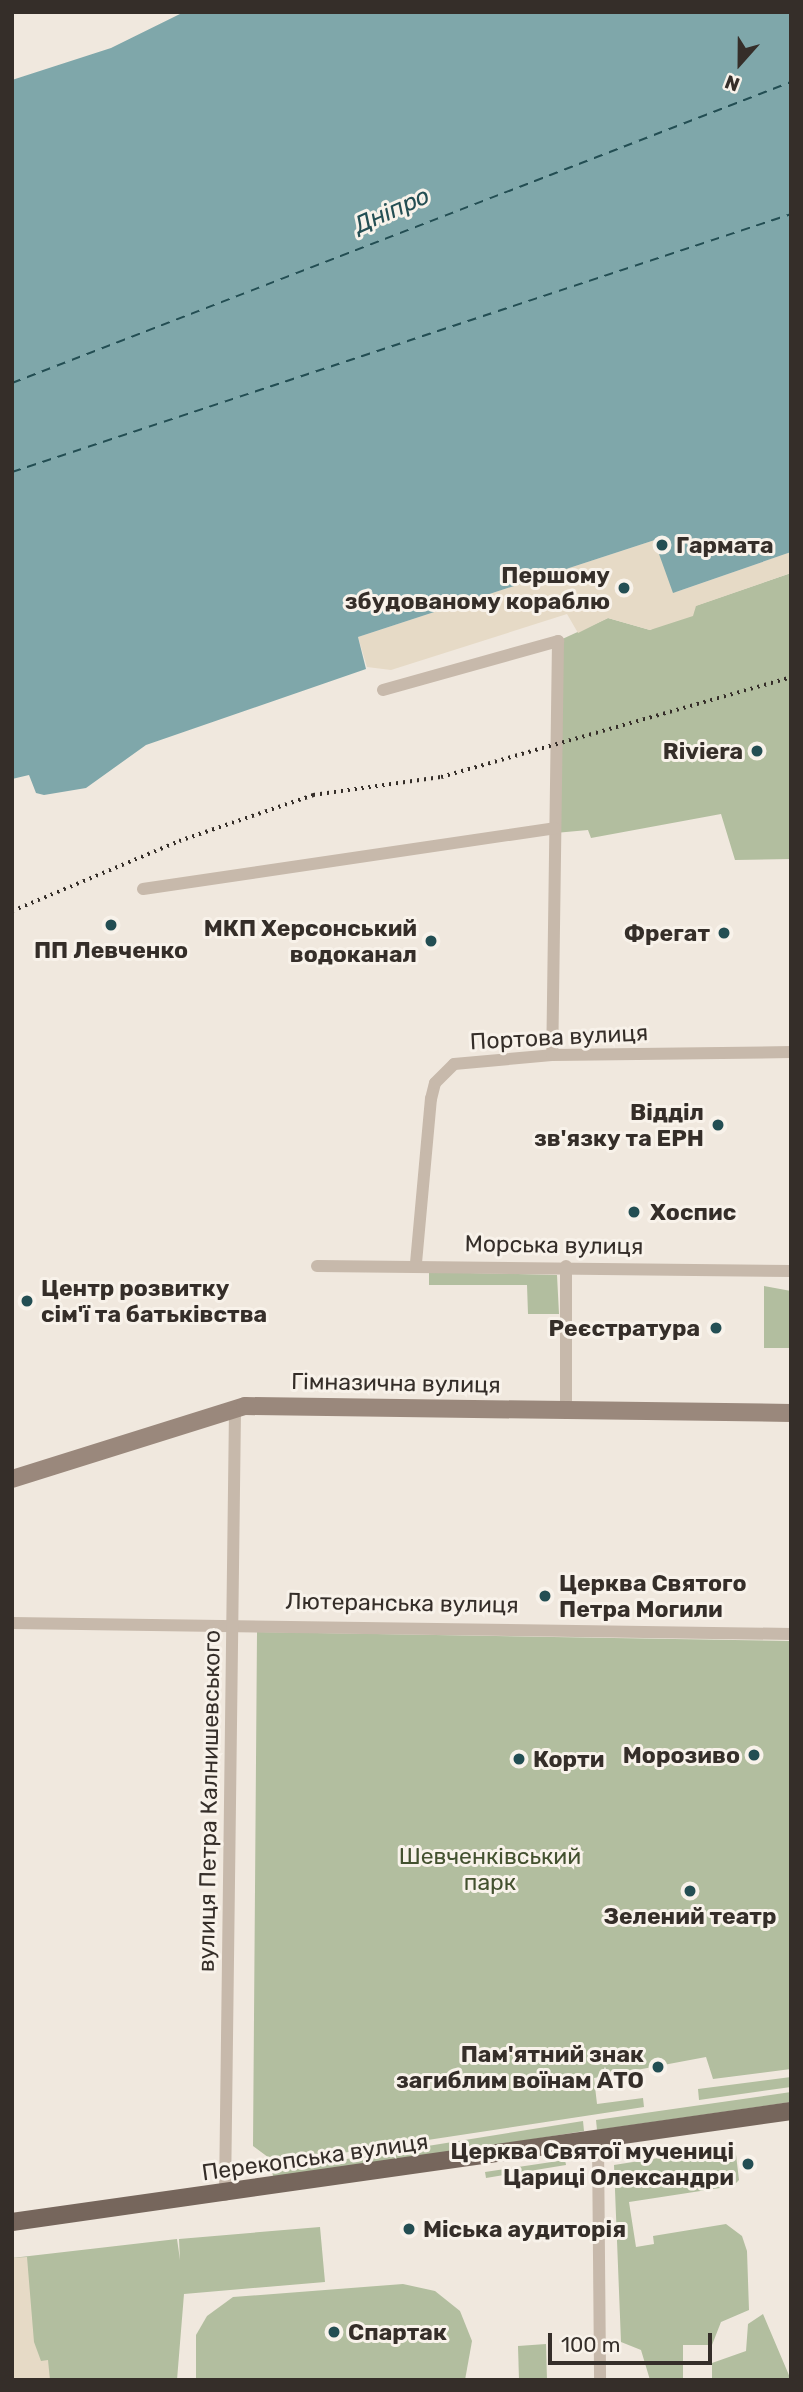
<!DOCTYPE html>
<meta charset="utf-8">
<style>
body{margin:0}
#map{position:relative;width:803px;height:2392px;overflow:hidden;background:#f0e8de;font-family:Rubik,sans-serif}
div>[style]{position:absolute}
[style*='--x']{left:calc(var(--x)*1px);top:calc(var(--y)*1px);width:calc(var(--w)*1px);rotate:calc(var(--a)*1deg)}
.green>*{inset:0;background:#b2be9f}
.plaza>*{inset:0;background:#e6dac6}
.water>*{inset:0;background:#7fa7aa}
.ferry>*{height:2px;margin-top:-1px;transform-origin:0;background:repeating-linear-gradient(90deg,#234e53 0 9px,transparent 0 16px)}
.street>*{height:12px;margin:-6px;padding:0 6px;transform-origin:6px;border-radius:6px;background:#c7b9ab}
.secondary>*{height:18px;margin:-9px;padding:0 9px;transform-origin:9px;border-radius:9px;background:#9a887c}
.primary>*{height:18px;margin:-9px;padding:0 9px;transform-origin:9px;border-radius:9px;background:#76665c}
.rail>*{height:3.5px;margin-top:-1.75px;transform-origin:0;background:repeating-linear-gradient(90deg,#352e29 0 2px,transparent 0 7px)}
.dots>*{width:19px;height:19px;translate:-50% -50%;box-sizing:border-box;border:4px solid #f8f2ea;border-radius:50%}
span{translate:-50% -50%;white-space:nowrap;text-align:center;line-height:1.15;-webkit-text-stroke:6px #f8f2ea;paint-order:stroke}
.poi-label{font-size:23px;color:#352e29;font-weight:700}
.left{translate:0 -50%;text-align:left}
.right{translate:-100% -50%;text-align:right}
.street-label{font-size:23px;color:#352e29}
.park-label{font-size:23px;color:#43512f}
.water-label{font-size:24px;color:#234e53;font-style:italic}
.frame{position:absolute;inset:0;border:14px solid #352e29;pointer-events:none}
.north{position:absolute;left:705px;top:28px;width:70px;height:70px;-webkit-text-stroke:5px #f8f2ea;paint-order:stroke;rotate:201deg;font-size:19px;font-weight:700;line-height:28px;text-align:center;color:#352e29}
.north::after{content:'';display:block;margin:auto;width:24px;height:32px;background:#352e29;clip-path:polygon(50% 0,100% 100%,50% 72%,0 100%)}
.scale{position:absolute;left:548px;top:2333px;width:164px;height:32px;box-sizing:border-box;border:4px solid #352e29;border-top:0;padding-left:9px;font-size:21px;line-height:24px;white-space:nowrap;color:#352e29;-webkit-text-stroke:5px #f8f2ea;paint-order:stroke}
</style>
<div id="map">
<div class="green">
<i style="clip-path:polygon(791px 573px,791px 859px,735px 860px,721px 814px,591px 838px,588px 830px,555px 833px,558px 641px,608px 618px,650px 630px,695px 606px)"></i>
<i style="clip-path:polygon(429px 1272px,557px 1275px,559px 1314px,528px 1314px,527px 1285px,429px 1285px)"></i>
<i style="clip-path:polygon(764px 1286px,791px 1291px,791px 1348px,764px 1348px)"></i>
<i style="clip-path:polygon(257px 1632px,791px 1641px,791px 2069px,713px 2079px,706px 2057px,594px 2078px,597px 2104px,643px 2098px,644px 2107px,276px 2163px,253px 2146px)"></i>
<i style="clip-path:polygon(791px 2077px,791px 2087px,699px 2100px,698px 2089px)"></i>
<i style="clip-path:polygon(791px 2092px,791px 2102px,597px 2130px,596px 2120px)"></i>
<i style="clip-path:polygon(583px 2121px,584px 2131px,274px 2181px,272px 2171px)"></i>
<i style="clip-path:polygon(735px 2146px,739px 2180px,733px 2186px,629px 2202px,636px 2247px,654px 2244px,653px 2236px,726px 2224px,742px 2236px,747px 2251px,749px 2310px,721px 2322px,712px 2345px,683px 2345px,683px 2380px,650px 2380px,641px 2350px,621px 2342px,614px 2165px)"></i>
<i style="clip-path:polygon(565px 2160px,566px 2165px,486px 2178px,485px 2172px)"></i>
<i style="clip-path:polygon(320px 2227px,325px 2282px,184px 2294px,177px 2380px,12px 2380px,12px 2258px,177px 2239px,180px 2260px,179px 2239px)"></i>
<i style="clip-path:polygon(403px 2284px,435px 2291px,460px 2311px,472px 2341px,465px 2380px,196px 2380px,196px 2335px,207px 2316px,233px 2297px)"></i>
<i style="clip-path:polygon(763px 2314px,791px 2380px,712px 2380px,712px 2363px,746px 2351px,748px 2324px)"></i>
<i style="clip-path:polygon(546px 2344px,547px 2380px,519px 2380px,518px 2346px)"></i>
</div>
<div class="plaza">
<i style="clip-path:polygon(664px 537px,669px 546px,660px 551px,676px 592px,791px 552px,791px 573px,696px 606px,693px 616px,650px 630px,608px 618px,578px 633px,567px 614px,391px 670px,367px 667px,358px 637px)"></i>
<i style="clip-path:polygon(27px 2257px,34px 2342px,41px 2361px,48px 2360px,50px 2380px,12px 2380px,12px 2258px)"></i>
</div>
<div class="water">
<i style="clip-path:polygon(184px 12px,791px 12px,791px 552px,673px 593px,659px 554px,669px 546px,664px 537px,358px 637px,366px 669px,146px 745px,86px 788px,44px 795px,36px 793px,29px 775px,12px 779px,12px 80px,111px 48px)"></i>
</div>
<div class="ferry">
<i style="--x:12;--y:383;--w:835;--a:-21.13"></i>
<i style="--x:12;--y:472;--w:821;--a:-18.32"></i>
</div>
<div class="street">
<i style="--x:383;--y:690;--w:182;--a:-15.6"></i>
<i style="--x:558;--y:641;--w:414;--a:90.8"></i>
<i style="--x:143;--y:889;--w:416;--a:-8.4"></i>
<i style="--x:416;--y:1263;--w:165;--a:-84.8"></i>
<i style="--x:431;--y:1099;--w:16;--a:-76"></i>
<i style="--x:435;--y:1083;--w:27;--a:-45"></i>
<i style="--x:454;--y:1064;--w:98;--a:-5.2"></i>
<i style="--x:552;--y:1055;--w:239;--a:-0.7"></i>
<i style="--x:317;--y:1266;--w:474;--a:0.6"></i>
<i style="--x:566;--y:1410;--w:144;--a:-90"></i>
<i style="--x:12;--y:1623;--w:779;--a:0.81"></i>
<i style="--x:598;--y:2142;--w:238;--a:89.5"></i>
<i style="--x:225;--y:2195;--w:787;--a:-89.27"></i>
</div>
<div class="secondary">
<i style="--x:12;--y:1479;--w:244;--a:-17.4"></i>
<i style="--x:245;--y:1406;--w:546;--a:0.73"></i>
</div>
<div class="primary">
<i style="--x:12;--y:2222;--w:787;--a:-8.11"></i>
</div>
<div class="rail">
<i style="--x:12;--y:911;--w:181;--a:-22.7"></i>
<i style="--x:179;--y:841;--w:142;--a:-18.9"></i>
<i style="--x:313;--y:795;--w:129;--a:-8"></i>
<i style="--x:441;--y:777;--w:364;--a:-15.9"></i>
</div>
<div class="dots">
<i style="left:662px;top:545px;background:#234e53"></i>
<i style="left:624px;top:588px;background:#234e53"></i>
<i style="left:757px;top:751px;background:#234e53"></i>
<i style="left:111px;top:925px;background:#234e53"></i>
<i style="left:724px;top:933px;background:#234e53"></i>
<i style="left:431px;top:941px;background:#234e53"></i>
<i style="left:718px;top:1125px;background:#234e53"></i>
<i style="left:634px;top:1212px;background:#234e53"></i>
<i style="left:27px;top:1301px;background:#234e53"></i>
<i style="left:716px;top:1328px;background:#234e53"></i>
<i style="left:545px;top:1596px;background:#234e53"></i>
<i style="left:754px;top:1755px;background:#234e53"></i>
<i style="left:519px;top:1759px;background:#234e53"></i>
<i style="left:690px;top:1891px;background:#234e53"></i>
<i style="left:658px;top:2067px;background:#234e53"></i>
<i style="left:748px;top:2164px;background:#234e53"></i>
<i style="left:409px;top:2229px;background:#234e53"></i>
<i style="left:334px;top:2332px;background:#234e53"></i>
</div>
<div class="poi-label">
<span class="left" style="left:676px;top:545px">Гармата</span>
<span class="right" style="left:610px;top:588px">Першому<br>збудованому кораблю</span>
<span class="right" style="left:743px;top:751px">Riviera</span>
<span class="right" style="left:417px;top:941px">МКП Херсонський<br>водоканал</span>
<span class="right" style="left:710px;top:933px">Фрегат</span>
<span style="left:111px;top:950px">ПП Левченко</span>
<span class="right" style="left:704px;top:1125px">Відділ<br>зв'язку та ЕРН</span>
<span class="left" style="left:650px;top:1212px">Хоспис</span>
<span class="left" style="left:41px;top:1301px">Центр розвитку<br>сім'ї та батьківства</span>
<span class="right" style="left:700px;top:1328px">Реєстратура</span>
<span class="left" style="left:559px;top:1596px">Церква Святого<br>Петра Могили</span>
<span class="right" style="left:740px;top:1755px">Морозиво</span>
<span class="left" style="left:533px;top:1759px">Корти</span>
<span style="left:690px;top:1916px">Зелений театр</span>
<span class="right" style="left:644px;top:2067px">Пам'ятний знак<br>загиблим воїнам АТО</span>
<span class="right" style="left:734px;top:2164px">Церква Святої мучениці<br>Цариці Олександри</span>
<span class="left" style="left:423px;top:2229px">Міська аудиторія</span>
<span class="left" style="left:348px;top:2332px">Спартак</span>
</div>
<div class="street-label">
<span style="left:559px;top:1037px;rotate:-3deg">Портова вулиця</span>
<span style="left:554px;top:1245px;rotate:1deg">Морська вулиця</span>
<span style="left:396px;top:1383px;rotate:1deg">Гімназична вулиця</span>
<span style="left:402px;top:1603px;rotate:1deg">Лютеранська вулиця</span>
<span style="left:209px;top:1801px;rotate:-89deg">вулиця Петра Калнишевського</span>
<span style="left:315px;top:2157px;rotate:-8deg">Перекопська вулиця</span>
</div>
<div class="park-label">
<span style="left:490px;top:1869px">Шевченківський<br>парк</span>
</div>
<div class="water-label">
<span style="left:392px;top:211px;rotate:-24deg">Дніпро</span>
</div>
<div class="frame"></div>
<div class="north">N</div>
<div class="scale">100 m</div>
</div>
